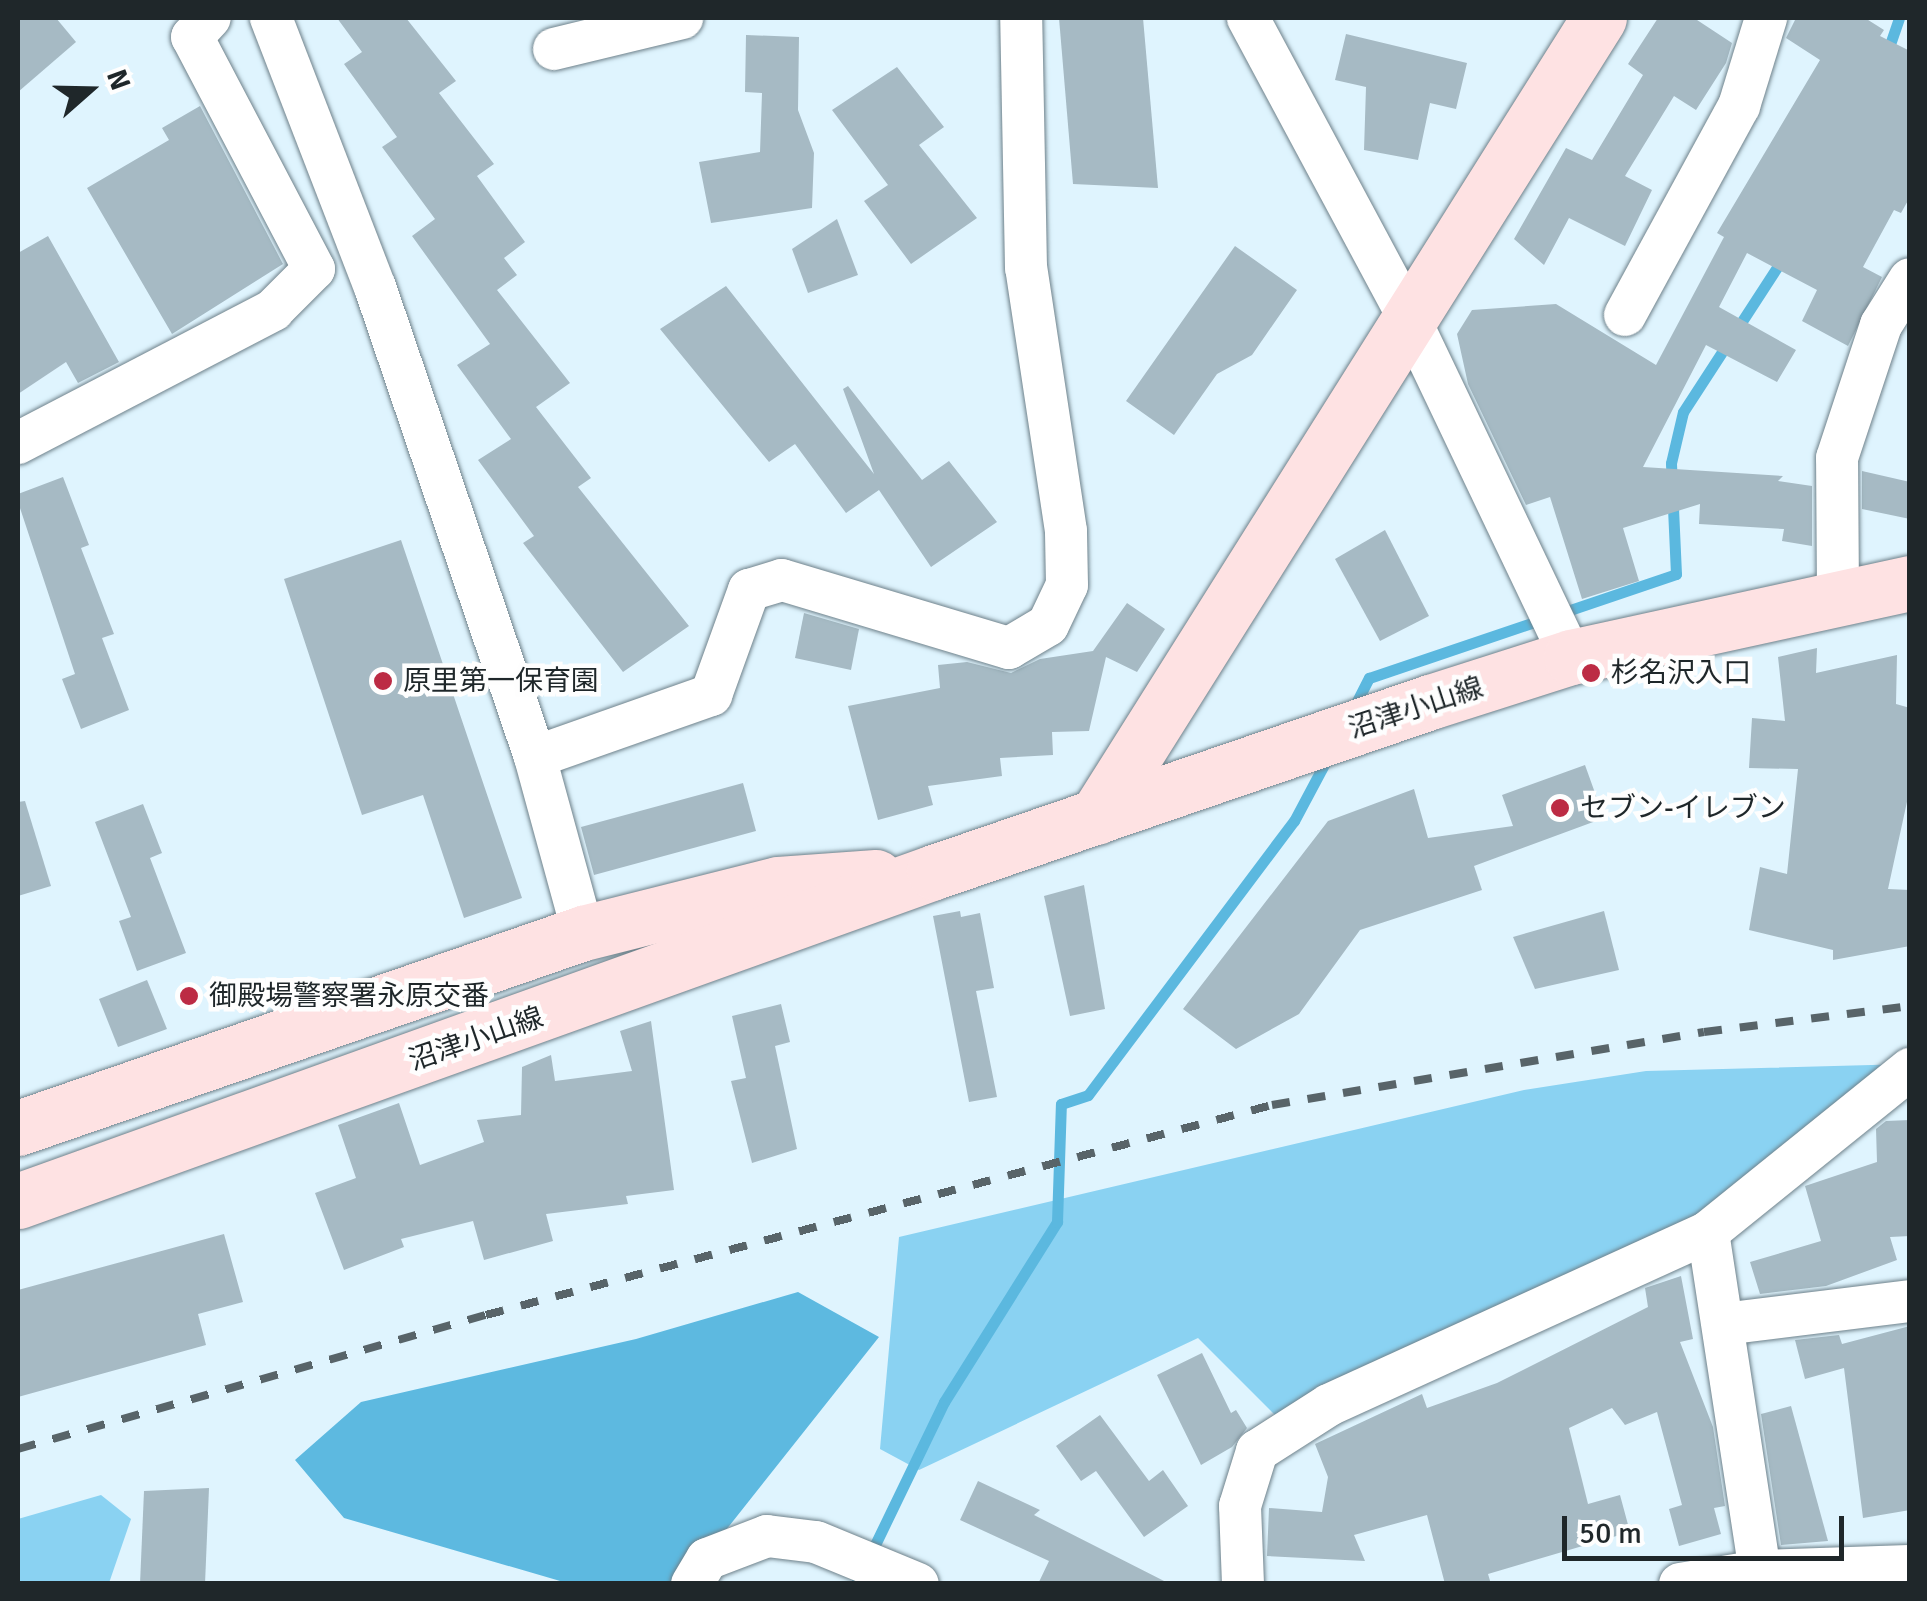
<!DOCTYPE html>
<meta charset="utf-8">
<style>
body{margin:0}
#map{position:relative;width:1927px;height:1601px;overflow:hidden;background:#dff4fe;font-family:Signika,"Noto Sans JP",sans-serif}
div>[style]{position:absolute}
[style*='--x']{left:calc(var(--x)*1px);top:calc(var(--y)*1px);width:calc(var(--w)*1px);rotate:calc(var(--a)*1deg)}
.green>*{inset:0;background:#8ad2f2}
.forest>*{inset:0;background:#5db9e0}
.stream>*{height:11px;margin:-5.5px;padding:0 5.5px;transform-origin:5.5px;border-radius:5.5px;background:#5bb8df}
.building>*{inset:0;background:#a6bac4}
.roads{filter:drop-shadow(0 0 2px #6e818a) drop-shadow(0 0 2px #6e818a)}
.street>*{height:42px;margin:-21px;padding:0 21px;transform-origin:21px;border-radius:21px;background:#fff}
.secondary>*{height:55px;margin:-27.5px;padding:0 27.5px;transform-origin:27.5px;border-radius:27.5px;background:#fee2e3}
.rail>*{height:8px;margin-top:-4px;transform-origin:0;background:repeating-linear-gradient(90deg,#586469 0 18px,transparent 0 36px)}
.dots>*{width:28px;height:28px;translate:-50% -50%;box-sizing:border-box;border:5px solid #fefefe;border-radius:50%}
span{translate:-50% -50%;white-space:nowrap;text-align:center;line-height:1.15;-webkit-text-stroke:9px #fefefe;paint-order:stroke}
.poi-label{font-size:28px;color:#1f272a}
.left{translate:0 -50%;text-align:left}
.street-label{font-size:28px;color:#1f272a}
.frame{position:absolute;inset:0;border:20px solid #1f272a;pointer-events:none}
.north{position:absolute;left:40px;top:40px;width:100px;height:100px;-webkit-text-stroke:8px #fefefe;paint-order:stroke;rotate:70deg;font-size:28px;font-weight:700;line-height:40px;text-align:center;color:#1f272a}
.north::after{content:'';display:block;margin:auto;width:35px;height:45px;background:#1f272a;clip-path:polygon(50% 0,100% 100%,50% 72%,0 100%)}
.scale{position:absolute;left:1562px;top:1516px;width:282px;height:45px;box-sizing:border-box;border:5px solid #1f272a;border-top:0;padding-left:12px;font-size:30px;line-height:35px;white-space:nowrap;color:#1f272a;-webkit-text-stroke:8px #fefefe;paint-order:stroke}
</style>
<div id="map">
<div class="green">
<i style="clip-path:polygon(1909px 1064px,1714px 1215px,1282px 1422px,1198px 1338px,919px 1470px,880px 1449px,899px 1237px,1524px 1090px,1646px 1071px)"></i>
<i style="clip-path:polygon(101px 1495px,131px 1519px,109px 1583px,18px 1583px,18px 1519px)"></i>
</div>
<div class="forest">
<i style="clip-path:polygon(798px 1292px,879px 1337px,684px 1583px,567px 1583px,344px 1518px,295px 1460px,361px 1402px,636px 1339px)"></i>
</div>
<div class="stream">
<i style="--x:1886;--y:56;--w:40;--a:-71.1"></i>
<i style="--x:1353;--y:709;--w:35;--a:-63"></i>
<i style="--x:1369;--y:678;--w:324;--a:-18.7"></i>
<i style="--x:1676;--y:574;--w:111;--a:-92.6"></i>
<i style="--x:1671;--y:463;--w:52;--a:-76.8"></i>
<i style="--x:1683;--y:412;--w:184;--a:-57"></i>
<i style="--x:856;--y:1584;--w:202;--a:-64.2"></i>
<i style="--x:944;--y:1402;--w:213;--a:-57.9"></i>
<i style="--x:1057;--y:1222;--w:118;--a:-88.1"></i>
<i style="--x:1061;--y:1104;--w:28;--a:-18"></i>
<i style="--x:1088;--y:1095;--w:343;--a:-53.1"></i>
<i style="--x:1294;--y:821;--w:72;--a:-62"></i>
</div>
<div class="building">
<i style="clip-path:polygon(18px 18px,56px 18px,76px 42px,18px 92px)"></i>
<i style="clip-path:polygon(337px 18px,406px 18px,456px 81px,439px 93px,494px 164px,477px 176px,525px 242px,504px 258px,517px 275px,497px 290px,570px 383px,536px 407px,591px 478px,578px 487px,689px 626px,623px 672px,523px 543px,534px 536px,478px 460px,511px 439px,457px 365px,490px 344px,412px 236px,435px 219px,382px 147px,397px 137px,344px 64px,362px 52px)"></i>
<i style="clip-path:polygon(1059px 18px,1143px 18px,1158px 188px,1073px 184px)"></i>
<i style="clip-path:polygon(1658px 18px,1694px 18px,1732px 43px,1726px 63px,1696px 110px,1674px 96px,1625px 176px,1652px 190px,1625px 246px,1569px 218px,1544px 265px,1514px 239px,1566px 148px,1592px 160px,1643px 75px,1628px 64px)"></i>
<i style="clip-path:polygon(1796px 18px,1865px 18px,1884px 30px,1880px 36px,1910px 51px,1910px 197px,1901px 213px,1894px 210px,1863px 267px,1882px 277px,1848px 346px,1802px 321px,1817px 290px,1747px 253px,1719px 307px,1796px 350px,1777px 382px,1706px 345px,1643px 467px,1783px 476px,1778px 481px,1812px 486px,1812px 546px,1782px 541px,1784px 529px,1699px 524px,1700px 504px,1623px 528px,1639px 581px,1582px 599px,1550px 497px,1526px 505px,1468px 384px,1457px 334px,1472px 310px,1556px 304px,1656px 365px,1724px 237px,1717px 233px,1820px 60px,1786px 38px)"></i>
<i style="clip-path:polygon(1346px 34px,1467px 63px,1456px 109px,1430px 103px,1418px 160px,1364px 150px,1366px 87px,1335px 80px)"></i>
<i style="clip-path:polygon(746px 35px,799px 37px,798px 110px,814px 153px,812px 208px,711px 223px,699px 162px,760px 152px,762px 93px,745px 92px)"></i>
<i style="clip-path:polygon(897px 67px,944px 127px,919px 145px,977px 218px,911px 264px,864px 201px,888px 185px,832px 110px)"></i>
<i style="clip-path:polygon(200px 106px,283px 264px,172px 334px,87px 188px,169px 140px,162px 128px)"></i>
<i style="clip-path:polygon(837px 219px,858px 275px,808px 293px,792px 249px)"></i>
<i style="clip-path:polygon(48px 236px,119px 362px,78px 383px,66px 362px,18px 394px,18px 253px)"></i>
<i style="clip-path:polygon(1235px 246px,1297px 290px,1252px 355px,1217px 374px,1174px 435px,1126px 401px)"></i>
<i style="clip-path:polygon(726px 286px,874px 474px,843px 389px,848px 386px,922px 480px,949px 461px,997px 522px,931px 567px,879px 490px,846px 513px,795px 444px,769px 462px,660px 329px)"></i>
<i style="clip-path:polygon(1862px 471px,1910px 482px,1910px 519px,1862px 509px)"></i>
<i style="clip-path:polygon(63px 477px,89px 545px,81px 548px,114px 634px,102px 638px,129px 710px,81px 729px,62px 679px,75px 674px,18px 502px,18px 494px)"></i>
<i style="clip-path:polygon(1385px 530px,1429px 616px,1380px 641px,1335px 559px)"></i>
<i style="clip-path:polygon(401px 540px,522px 898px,464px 918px,423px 795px,362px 815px,284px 579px)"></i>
<i style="clip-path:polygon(1127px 603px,1165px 629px,1137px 672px,1106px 657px,1089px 731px,1052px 732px,1053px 755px,1000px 758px,1002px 776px,928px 786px,933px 805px,878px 820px,848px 706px,940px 688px,938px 665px,967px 662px,1011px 673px,1040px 659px,1093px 651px)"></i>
<i style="clip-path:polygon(804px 613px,859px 629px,851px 670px,795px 658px)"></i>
<i style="clip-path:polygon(1817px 648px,1816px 673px,1897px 655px,1896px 704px,1910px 708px,1910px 788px,1888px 889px,1910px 890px,1910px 946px,1833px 960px,1833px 950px,1749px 930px,1760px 867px,1787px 874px,1798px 769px,1749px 768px,1752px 718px,1785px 721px,1778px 657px)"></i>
<i style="clip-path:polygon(1585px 765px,1604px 818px,1474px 866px,1482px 890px,1360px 930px,1299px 1014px,1236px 1049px,1183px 1009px,1328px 821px,1414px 789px,1428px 838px,1513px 826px,1502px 795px)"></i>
<i style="clip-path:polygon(743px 783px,756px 831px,594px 875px,581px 827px)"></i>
<i style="clip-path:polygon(25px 801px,51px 886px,18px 896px,18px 802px)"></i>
<i style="clip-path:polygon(143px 804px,162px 853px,150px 858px,186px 953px,137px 971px,119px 921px,131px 917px,95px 822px)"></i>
<i style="clip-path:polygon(1084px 885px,1105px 1009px,1070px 1016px,1044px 896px)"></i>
<i style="clip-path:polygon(960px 911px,961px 917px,980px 913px,994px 988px,976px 991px,997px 1097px,969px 1102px,933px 916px)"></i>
<i style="clip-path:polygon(1604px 911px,1619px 970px,1535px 989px,1513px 937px)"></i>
<i style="clip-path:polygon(147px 980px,167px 1029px,118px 1047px,99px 999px)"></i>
<i style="clip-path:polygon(781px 1004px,790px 1042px,775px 1046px,797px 1149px,752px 1163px,731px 1081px,746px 1078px,732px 1016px)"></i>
<i style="clip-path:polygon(651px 1021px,674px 1190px,626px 1196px,628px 1204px,546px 1214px,553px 1241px,484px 1260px,473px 1221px,401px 1239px,404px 1247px,344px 1270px,315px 1193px,356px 1178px,338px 1125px,399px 1103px,420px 1165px,484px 1142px,477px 1120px,521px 1115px,522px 1067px,551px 1055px,555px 1081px,632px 1071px,620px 1031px)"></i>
<i style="clip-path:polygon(1910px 1120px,1910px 1236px,1890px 1237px,1897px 1260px,1826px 1286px,1760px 1294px,1750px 1262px,1821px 1241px,1805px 1186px,1877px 1162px,1876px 1129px,1886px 1121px)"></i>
<i style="clip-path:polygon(224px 1234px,243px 1302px,198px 1314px,206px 1345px,18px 1397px,18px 1290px)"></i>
<i style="clip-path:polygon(1681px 1276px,1693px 1339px,1680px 1342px,1713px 1427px,1725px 1506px,1714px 1508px,1721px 1534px,1679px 1546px,1669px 1509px,1682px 1505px,1657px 1412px,1625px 1425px,1612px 1408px,1569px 1428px,1588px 1504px,1620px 1495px,1630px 1532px,1488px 1574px,1491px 1584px,1445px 1584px,1427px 1515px,1354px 1535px,1365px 1561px,1267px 1556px,1269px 1508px,1322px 1512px,1328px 1477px,1315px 1444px,1422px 1394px,1427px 1408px,1497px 1383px,1648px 1307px,1645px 1288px)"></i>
<i style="clip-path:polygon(1910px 1326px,1910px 1510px,1863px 1518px,1844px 1368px,1805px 1379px,1795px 1340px,1839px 1335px,1842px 1344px)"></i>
<i style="clip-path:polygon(1202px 1353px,1231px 1413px,1236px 1410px,1247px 1428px,1232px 1447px,1201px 1465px,1157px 1375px)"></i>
<i style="clip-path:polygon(1791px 1406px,1828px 1541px,1781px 1545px,1761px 1414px)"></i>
<i style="clip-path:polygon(1100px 1415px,1149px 1481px,1163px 1470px,1188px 1506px,1144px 1537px,1096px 1471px,1081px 1481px,1056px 1446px)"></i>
<i style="clip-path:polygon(978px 1481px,1040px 1510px,1034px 1515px,1170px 1584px,1038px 1584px,1049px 1561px,960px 1520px)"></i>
<i style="clip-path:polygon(209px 1488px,205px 1584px,140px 1584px,144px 1491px)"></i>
</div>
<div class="roads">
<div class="street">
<i style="--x:271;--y:18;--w:288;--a:68.9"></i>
<i style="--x:375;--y:287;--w:496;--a:71.2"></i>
<i style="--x:535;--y:757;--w:182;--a:74.7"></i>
<i style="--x:1248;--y:18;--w:345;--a:61.8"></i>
<i style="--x:1411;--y:322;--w:371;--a:64.5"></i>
<i style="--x:554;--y:49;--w:132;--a:-13.6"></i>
<i style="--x:1625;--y:315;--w:238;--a:-61.4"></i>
<i style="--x:1739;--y:106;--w:92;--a:-72.9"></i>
<i style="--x:18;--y:443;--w:288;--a:-27.5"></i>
<i style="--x:273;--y:310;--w:58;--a:-45"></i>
<i style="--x:314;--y:269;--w:262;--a:-117.7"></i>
<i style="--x:192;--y:37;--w:26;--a:-47"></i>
<i style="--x:1838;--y:594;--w:136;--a:-90.4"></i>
<i style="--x:1837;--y:458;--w:140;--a:-71.7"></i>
<i style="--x:1881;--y:325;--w:54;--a:-57.8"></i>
<i style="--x:535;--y:757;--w:187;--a:-19.4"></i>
<i style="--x:711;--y:695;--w:112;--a:-70.1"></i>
<i style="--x:749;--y:590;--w:34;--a:-17"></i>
<i style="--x:782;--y:580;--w:237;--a:16.7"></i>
<i style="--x:1009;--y:648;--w:45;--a:-30.5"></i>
<i style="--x:1048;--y:625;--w:44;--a:-64.6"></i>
<i style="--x:1067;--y:585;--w:54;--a:-91.1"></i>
<i style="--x:1066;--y:531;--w:266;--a:-98.6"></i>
<i style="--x:1026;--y:268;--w:250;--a:-91.1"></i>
<i style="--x:1708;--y:1232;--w:343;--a:81.3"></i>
<i style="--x:1723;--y:1324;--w:188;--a:-7"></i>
<i style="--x:692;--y:1584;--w:29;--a:-59"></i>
<i style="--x:707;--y:1559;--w:64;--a:-21"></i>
<i style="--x:767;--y:1536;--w:49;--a:7"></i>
<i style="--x:816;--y:1542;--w:110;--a:22.4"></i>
<i style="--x:1243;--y:1584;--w:78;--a:-92.2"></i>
<i style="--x:1240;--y:1506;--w:58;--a:-72.8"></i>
<i style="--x:1257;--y:1451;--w:85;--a:-32.6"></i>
<i style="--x:1329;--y:1405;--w:417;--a:-24.5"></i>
<i style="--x:1708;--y:1232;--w:260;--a:-38.9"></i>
<i style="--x:1680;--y:1584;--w:81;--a:-9.2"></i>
<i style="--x:1760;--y:1571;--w:150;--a:-1.9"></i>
</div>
<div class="secondary">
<i style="--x:1096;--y:817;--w:944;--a:-57.81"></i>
<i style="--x:18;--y:1128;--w:598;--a:-19.04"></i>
<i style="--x:583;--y:933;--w:201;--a:-14.1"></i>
<i style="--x:778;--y:884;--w:98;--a:-4.1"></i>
<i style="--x:18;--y:1201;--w:973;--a:-19.76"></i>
<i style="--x:934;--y:872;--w:524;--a:-18.92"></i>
<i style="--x:1430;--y:702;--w:148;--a:-17.7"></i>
<i style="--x:1571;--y:657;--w:347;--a:-12.3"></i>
</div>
</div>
<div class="rail">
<i style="--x:18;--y:1449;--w:487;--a:-16"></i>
<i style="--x:486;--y:1315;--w:814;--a:-14.96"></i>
<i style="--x:1272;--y:1105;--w:438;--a:-9.6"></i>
<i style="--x:1704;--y:1032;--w:208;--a:-7.2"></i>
</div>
<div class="dots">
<i style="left:1591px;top:673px;background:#bc2b44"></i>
<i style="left:383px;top:681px;background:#bc2b44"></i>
<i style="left:1560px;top:808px;background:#bc2b44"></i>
<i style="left:189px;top:996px;background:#bc2b44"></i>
</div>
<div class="poi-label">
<span class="left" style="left:1611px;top:673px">杉名沢入口</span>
<span class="left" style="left:403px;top:681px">原里第一保育園</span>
<span class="left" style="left:1580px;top:808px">セブン-イレブン</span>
<span class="left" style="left:209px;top:996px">御殿場警察署永原交番</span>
</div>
<div class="street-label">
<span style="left:1416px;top:708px;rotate:-18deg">沼津小山線</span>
<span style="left:476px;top:1039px;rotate:-19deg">沼津小山線</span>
</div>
<div class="frame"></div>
<div class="north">N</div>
<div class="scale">50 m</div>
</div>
